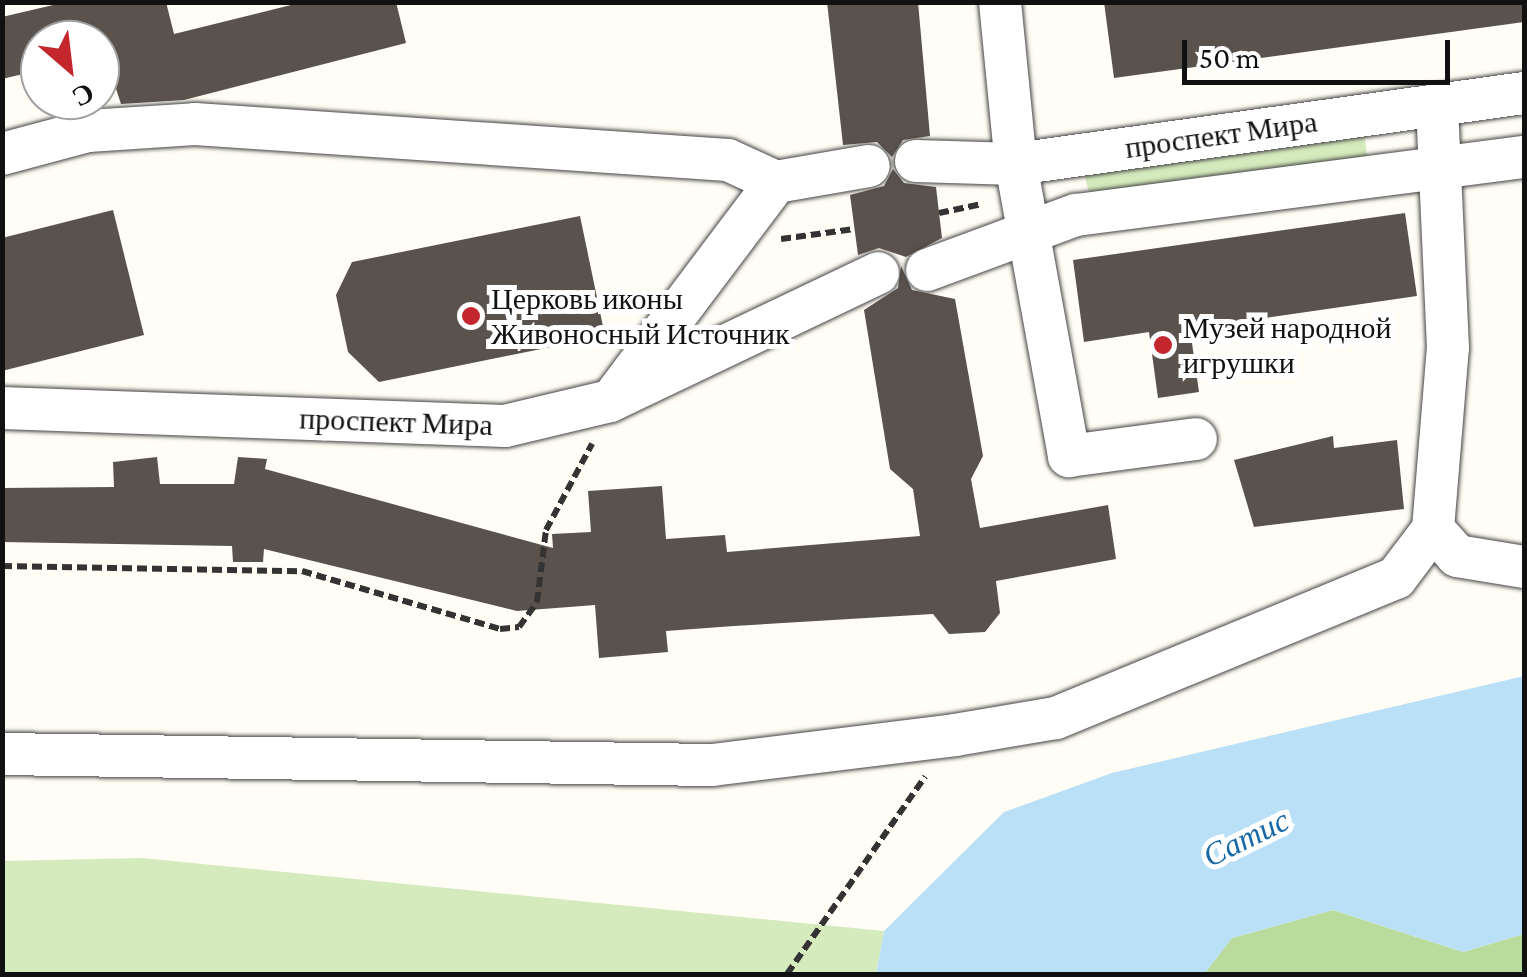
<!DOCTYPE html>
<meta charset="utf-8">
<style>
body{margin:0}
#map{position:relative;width:1527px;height:977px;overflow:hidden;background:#fffdf5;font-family:"Crimson Pro",serif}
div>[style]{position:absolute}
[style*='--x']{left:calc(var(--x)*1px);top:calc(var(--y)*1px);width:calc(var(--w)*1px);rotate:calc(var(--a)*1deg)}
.green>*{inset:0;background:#d5ebbd}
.forest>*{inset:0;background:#b9dc9c}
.water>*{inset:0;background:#b9e0f7}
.building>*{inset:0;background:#5a524d}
.path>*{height:6px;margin-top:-3px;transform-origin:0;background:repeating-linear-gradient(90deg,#333 0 10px,transparent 0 15px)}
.roads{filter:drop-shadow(0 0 2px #444) drop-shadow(0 0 2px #444)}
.minor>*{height:42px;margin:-21px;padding:0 21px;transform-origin:21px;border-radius:21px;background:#fff}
.dots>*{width:28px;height:28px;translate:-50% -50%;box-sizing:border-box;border:5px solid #fff;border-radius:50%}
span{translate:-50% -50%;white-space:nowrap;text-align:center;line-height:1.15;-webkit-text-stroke:10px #fff;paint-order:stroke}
.street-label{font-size:30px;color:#111}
.poi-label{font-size:30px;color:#111}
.left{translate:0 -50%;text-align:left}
.water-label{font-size:32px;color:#1768a6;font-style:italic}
.frame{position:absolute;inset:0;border:5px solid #111;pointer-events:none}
.north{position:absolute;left:20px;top:20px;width:100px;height:100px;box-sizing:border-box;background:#fff;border:2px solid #a0a0a0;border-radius:50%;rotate:152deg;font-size:28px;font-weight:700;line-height:40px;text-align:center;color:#111}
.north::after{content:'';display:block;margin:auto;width:35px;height:45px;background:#c4262e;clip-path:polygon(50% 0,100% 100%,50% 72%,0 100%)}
.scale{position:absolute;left:1182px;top:40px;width:268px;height:45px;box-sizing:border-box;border:5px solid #111;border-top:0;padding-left:12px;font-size:30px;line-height:35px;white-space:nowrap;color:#111;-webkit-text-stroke:8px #fff;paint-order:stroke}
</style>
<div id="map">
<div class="green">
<i style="clip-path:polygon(1364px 134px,1368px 162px,1091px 199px,1083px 171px)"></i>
<i style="clip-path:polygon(142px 858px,884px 931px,876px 974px,3px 974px,2px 861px)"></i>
</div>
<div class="forest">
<i style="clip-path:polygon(1333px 910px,1463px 952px,1524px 934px,1524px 974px,1204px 974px,1232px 938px)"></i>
</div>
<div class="water">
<i style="clip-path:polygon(1524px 676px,1524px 934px,1463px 952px,1333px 910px,1232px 938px,1204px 974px,876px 974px,884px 931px,1004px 812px,1112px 773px)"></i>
</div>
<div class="building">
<i style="clip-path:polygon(66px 2px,166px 2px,174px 34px,303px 2px,396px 2px,406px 43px,184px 100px,121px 104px,100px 40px,40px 40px,40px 70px,2px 79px,2px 17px)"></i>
<i style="clip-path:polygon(827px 2px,918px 2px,930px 136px,903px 140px,892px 157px,877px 142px,843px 145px)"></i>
<i style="clip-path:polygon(1104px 2px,1524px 2px,1524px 22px,1114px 78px)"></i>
<i style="clip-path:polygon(893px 169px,904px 183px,936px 187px,942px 238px,906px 257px,879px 248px,858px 255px,850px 195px,884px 186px)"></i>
<i style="clip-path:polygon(113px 210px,144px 335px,2px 371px,2px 238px)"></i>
<i style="clip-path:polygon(1405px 213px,1417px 296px,1190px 329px,1199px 392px,1158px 398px,1149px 332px,1084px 342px,1073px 260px)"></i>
<i style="clip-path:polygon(580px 216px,605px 336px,379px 382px,348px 352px,336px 295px,352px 262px)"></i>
<i style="clip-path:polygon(901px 266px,912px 290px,955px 299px,983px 456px,971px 479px,980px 528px,1108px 505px,1116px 559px,996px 581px,1000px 613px,985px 632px,949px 634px,933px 614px,734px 626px,666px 631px,668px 652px,599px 658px,595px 605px,517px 611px,264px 549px,263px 562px,233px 562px,232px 546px,2px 542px,2px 488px,114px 487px,113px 462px,157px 457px,160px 484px,234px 484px,238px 457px,267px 459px,265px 469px,553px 548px,552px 534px,591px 532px,588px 491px,662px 486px,666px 539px,725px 535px,727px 552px,920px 536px,913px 489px,890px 469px,864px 310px,898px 288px)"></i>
<i style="clip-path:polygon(1333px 436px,1334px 448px,1397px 440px,1404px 509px,1254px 527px,1234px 460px)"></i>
</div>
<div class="path">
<i style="--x:939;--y:213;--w:44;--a:-11.8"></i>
<i style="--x:781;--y:239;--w:74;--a:-7.8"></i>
<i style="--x:2;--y:566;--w:300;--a:1"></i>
<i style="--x:302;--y:571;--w:206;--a:16.3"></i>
<i style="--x:500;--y:629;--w:19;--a:-6"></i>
<i style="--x:519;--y:627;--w:31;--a:-54"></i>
<i style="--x:537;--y:602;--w:73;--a:-82.9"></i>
<i style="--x:546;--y:530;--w:98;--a:-61.9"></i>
<i style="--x:787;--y:974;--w:241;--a:-55"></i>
</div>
<div class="roads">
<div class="minor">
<i style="--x:1000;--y:2;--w:163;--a:84.4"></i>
<i style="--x:1016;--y:164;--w:297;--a:79.7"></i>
<i style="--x:1069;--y:456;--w:128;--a:-7.6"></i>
<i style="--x:2;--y:154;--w:89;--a:-15"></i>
<i style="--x:88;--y:131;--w:107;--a:-3.7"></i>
<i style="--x:195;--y:124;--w:534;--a:3.86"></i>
<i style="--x:728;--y:160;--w:53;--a:24.6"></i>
<i style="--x:776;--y:182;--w:94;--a:-9.8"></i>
<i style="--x:916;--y:161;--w:100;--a:1.7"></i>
<i style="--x:1016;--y:164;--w:513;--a:-7.96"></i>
<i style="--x:927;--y:270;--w:159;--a:-20.3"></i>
<i style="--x:1076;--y:215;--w:452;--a:-7.4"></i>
<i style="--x:617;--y:393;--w:264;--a:-53"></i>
<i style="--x:2;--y:408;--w:503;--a:2.05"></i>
<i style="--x:505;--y:426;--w:108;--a:-13.4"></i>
<i style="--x:610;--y:401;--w:297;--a:-25.5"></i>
<i style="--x:1433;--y:529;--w:36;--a:48"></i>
<i style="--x:1457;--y:556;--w:68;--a:9.3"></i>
<i style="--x:2;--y:754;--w:710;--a:0.89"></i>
<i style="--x:712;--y:765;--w:245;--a:-7"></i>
<i style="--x:955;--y:735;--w:102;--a:-9.6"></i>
<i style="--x:1056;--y:718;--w:368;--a:-22.4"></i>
<i style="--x:1396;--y:578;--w:61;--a:-52.9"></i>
<i style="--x:1433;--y:529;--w:182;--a:-85.3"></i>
<i style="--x:1448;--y:348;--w:243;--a:-92.6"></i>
</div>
</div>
<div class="dots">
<i style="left:471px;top:316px;background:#c4262e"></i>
<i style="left:1163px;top:345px;background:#c4262e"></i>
</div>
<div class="street-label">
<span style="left:1221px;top:135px;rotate:-8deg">проспект Мира</span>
<span style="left:396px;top:422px;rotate:2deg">проспект Мира</span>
</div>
<div class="poi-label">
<span class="left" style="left:491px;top:316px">Церковь иконы<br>Живоносный Источник</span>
<span class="left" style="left:1183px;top:345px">Музей народной<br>игрушки</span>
</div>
<div class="water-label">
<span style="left:1246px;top:838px;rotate:-26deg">Сатис</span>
</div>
<div class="frame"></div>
<div class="north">С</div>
<div class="scale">50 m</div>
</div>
